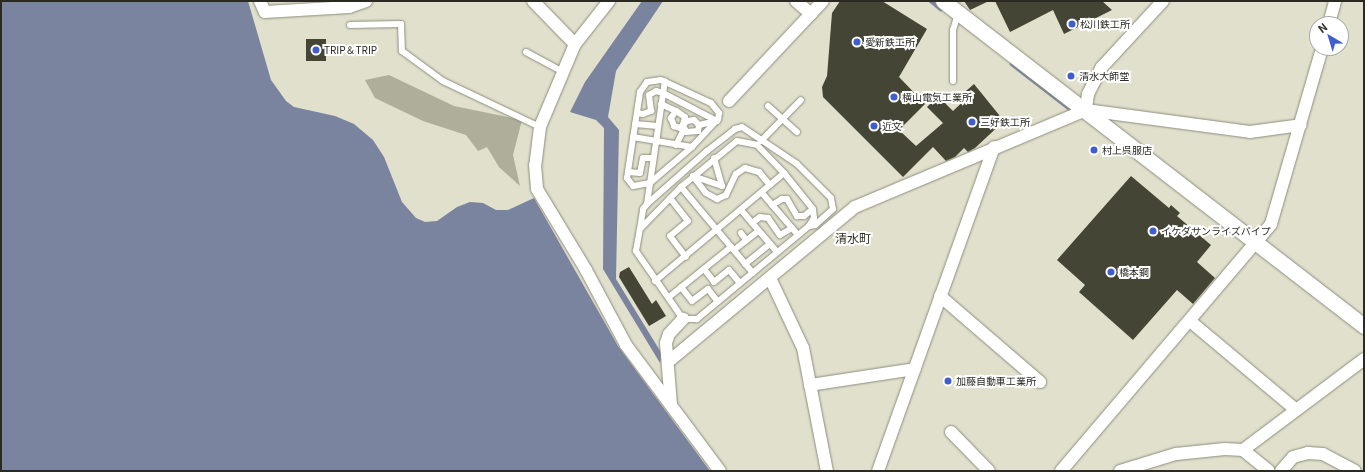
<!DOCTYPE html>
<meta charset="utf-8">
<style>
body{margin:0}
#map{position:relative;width:1365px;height:472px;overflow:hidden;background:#e0e0cd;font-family:Georgia,"Noto Sans JP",serif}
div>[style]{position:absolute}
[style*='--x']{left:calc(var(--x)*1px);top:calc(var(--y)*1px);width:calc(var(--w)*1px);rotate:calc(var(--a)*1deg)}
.green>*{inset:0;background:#aeae9b}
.water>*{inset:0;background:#7a849f}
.stream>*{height:3.5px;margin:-1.75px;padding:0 1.75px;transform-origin:1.75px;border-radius:1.75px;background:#7a849f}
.building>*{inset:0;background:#454536}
.roads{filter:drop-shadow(0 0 1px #8d8d7c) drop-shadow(0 0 1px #8d8d7c)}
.service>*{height:6px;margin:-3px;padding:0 3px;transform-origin:3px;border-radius:3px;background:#fff}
.minor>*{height:12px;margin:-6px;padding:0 6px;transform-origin:6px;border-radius:6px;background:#fff}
.tertiary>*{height:15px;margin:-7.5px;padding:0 7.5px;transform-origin:7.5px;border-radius:7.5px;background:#fff}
.dots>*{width:11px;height:11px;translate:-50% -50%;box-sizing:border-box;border:2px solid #fff;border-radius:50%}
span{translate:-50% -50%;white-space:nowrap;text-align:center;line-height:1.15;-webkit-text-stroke:4px #fff;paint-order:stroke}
.poi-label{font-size:10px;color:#2a2a23}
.left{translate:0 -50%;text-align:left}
.quarter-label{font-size:12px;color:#2e2e1f}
.frame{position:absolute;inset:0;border:2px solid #2a2a23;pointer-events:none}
.north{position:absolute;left:1309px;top:16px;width:40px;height:40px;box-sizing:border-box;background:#fff;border:1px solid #aaaaa7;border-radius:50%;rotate:322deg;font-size:11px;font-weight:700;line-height:16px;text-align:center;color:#2a2a23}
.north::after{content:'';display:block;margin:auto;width:14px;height:18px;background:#405dd0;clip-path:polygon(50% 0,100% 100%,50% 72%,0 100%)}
</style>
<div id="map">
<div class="green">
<i style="clip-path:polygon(389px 75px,454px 106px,522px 120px,513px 155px,520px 186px,499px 167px,487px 147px,478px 151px,466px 135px,423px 121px,375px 98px,365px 80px)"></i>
</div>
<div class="water">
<i style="clip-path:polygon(1px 1px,248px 1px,271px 80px,286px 101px,294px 107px,335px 116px,354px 124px,373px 140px,384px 157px,402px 202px,416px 218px,425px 222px,437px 221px,457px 207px,470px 202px,483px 203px,496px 210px,508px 210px,534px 198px,618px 346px,710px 471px,1px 471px)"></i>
<i style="clip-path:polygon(642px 1px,663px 1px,616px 71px,608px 117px,619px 130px,616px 279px,662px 354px,660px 363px,603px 269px,604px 128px,596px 120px,570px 112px,585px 82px)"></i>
</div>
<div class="stream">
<i style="--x:931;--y:1;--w:13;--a:39"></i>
<i style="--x:1012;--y:64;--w:73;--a:37.8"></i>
</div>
<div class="building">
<i style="clip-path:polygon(840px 1px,882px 1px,927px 29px,899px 77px,925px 104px,899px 130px,916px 146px,943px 123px,927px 107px,938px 96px,953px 111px,970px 95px,966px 91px,974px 84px,1004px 121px,975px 148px,968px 152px,964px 148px,955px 157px,946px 161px,933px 147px,903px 177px,823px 97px,822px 87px,827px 76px,832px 13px)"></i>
<i style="clip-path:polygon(964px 1px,989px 1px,970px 10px)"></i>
<i style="clip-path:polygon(995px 1px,1102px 1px,1112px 10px,1064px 34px,1053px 10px,1010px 32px)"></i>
<i style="clip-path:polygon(306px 39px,326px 39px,326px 61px,306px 61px)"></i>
<i style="clip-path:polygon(1131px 176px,1169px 208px,1171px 205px,1180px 213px,1177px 216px,1211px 245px,1197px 262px,1215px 278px,1193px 304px,1177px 290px,1133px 340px,1079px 292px,1085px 285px,1057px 260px)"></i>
<i style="clip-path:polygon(629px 267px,652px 304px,656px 300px,666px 316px,649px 326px,619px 277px,620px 272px)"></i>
</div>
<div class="roads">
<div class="service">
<i style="--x:350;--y:25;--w:51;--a:-1.1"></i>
<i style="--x:401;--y:24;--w:27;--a:88"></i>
<i style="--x:402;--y:51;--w:51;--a:36.2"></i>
<i style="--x:443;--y:81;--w:107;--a:25.4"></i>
<i style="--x:526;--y:52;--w:42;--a:28.4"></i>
<i style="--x:661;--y:80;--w:55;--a:24.7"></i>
<i style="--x:711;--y:103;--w:13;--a:51"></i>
<i style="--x:719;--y:113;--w:6;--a:99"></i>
<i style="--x:718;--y:119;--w:38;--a:133"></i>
<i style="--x:692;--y:147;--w:55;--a:139.4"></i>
<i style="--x:650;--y:183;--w:17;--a:170"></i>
<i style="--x:633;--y:186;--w:10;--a:-127"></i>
<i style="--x:627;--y:178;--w:87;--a:-81.4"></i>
<i style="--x:640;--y:92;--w:12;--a:-55"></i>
<i style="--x:647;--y:82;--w:14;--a:-8"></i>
<i style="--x:953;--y:81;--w:51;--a:-90"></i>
<i style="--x:953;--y:30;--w:17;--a:-73"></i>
<i style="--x:661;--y:104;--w:17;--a:25"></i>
<i style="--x:676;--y:111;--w:9;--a:126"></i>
<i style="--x:671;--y:118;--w:9;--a:69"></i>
<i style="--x:674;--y:126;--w:6;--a:18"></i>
<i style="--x:680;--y:128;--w:10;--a:-45"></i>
<i style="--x:687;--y:121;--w:7;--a:-8"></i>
<i style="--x:694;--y:120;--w:7;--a:45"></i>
<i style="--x:699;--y:125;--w:6;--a:99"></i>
<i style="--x:698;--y:131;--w:12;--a:175"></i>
<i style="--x:686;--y:132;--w:8;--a:-113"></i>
<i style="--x:683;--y:125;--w:8;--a:-76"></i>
<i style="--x:685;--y:117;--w:11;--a:-146"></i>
<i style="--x:768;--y:106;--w:39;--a:42"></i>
<i style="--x:637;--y:113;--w:6;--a:9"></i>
<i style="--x:643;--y:114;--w:9;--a:-21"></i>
<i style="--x:651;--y:111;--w:16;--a:-97"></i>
<i style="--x:649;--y:95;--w:8;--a:-30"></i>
<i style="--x:656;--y:91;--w:7;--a:16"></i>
<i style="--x:663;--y:93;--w:61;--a:27.4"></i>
<i style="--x:635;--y:124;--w:23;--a:5"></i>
<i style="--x:699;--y:125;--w:18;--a:-13"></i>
<i style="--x:633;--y:137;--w:60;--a:9.6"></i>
<i style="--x:737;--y:141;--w:20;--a:11"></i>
<i style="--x:757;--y:145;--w:39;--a:46"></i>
<i style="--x:784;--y:173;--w:46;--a:51.1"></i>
<i style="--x:813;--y:209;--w:9;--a:84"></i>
<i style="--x:814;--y:218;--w:9;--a:122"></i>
<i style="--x:809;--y:226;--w:146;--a:140.3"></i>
<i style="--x:697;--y:319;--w:14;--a:180"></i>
<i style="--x:683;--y:319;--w:83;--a:-124.7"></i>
<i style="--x:636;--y:251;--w:22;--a:-80"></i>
<i style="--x:640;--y:229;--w:59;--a:-45.7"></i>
<i style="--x:681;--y:187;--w:72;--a:-39.4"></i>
<i style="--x:761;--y:141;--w:57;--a:-45.7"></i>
<i style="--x:676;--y:145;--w:18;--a:-63"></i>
<i style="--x:628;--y:172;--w:12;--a:5"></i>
<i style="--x:640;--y:173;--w:15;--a:-79"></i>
<i style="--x:643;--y:158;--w:10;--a:0"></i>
<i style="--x:693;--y:176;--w:21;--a:53"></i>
<i style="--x:706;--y:193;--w:13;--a:29"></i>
<i style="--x:717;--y:199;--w:10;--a:-24"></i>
<i style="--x:726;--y:195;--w:23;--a:-65"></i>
<i style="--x:736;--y:174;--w:11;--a:-34"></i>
<i style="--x:745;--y:168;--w:15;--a:16"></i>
<i style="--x:759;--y:172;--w:17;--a:50"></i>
<i style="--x:693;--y:176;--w:31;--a:19"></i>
<i style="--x:722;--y:186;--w:29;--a:-106"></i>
<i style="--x:681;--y:187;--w:112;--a:50.1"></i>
<i style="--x:762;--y:193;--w:55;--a:49.4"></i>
<i style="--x:670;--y:198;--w:29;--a:52"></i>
<i style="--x:688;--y:221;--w:23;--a:140"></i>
<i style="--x:670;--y:236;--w:26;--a:53"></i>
<i style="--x:647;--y:204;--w:124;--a:-81.7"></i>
<i style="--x:772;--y:205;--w:12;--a:-31"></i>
<i style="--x:782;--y:199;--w:5;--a:0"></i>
<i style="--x:787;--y:199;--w:20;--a:60"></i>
<i style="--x:797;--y:216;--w:7;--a:0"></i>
<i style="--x:804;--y:216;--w:11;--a:-38"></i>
<i style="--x:742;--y:211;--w:54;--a:49.5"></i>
<i style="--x:752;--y:223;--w:10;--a:-37"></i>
<i style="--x:760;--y:217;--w:8;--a:7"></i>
<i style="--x:768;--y:218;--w:21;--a:55"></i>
<i style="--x:780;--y:235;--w:14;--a:-30"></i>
<i style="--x:640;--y:229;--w:20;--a:-81"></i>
<i style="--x:643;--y:209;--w:6;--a:-51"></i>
<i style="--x:647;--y:204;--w:80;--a:-41.5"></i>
<i style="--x:707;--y:151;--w:36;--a:-38"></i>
<i style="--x:735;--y:129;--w:7;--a:-16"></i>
<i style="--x:742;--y:127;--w:66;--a:33.9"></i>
<i style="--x:797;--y:164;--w:48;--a:45"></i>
<i style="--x:831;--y:198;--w:11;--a:80"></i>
<i style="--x:833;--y:209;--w:24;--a:138"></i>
<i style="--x:815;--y:225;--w:6;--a:171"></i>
<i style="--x:741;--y:233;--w:9;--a:54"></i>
<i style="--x:734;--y:250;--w:31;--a:-38"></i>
<i style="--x:745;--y:264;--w:32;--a:-39"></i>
<i style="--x:704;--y:269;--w:16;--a:52"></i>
<i style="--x:714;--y:282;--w:19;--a:-39"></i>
<i style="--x:729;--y:270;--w:17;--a:50"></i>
<i style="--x:655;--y:281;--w:168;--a:-39.9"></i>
<i style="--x:681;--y:287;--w:18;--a:52"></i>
<i style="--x:692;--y:301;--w:20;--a:-37"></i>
<i style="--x:708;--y:289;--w:16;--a:52"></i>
<i style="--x:669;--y:297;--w:80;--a:-38.9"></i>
</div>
<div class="minor">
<i style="--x:260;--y:1;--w:12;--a:66"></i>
<i style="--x:265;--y:12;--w:84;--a:-3.4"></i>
<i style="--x:349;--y:7;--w:18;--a:-19"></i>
<i style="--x:533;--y:1;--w:60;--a:45.7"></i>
<i style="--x:609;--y:1;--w:55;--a:128.3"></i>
<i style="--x:575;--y:44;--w:90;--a:112.9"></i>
<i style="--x:540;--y:127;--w:38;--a:97"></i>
<i style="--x:535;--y:165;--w:24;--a:85"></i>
<i style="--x:537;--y:189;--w:95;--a:58.8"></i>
<i style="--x:586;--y:270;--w:85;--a:61.9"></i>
<i style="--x:626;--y:345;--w:157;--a:53.3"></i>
<i style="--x:796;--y:1;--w:20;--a:41"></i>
<i style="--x:1329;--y:24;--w:24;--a:-75"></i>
<i style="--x:729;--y:101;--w:137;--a:-46.8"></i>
<i style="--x:1086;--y:110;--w:16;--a:-83"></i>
<i style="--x:1088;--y:94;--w:30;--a:-63"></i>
<i style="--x:1102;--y:67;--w:90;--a:-47.3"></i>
<i style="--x:770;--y:278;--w:77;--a:64.8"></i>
<i style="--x:803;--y:348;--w:125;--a:79"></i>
<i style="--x:940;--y:296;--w:132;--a:40.7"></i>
<i style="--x:1190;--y:321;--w:138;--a:40"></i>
<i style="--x:668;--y:362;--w:243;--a:-39.7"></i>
<i style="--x:855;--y:207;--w:251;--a:-22.8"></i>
<i style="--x:1086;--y:110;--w:165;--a:7.6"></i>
<i style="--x:1250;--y:132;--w:51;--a:-7.8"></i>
<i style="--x:810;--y:385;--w:106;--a:-8.7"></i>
<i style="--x:671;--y:405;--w:62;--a:-94.6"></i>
<i style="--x:666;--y:343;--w:9;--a:-72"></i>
<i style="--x:669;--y:334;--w:21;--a:-47"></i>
<i style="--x:951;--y:432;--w:54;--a:45.7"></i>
<i style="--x:1243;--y:450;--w:151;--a:-36.9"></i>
<i style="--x:878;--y:471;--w:344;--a:-70.3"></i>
<i style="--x:1061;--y:471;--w:324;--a:-49.6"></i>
<i style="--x:1271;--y:224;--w:183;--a:-73.8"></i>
<i style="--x:1120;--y:471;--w:59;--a:-16.9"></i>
<i style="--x:1176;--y:454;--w:49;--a:-5.8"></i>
<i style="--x:1225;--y:449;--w:18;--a:3"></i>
<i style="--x:1243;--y:450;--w:33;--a:39"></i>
<i style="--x:1281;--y:471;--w:18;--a:-49"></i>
<i style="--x:1293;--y:457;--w:16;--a:-15"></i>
<i style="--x:1308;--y:453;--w:15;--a:4"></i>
<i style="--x:1323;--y:454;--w:36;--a:28"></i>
</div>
<div class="tertiary">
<i style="--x:943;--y:1;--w:532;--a:37.67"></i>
</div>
</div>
<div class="dots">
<i style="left:1072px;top:24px;background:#405dd0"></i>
<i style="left:857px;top:42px;background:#405dd0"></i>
<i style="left:316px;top:50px;background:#405dd0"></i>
<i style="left:1071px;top:76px;background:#405dd0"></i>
<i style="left:894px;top:97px;background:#405dd0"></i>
<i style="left:972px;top:122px;background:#405dd0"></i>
<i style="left:874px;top:126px;background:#405dd0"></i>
<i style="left:1094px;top:150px;background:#405dd0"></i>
<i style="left:1153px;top:231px;background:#405dd0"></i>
<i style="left:1111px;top:272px;background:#405dd0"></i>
<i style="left:948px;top:381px;background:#405dd0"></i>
</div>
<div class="poi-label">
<span class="left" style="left:1080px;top:24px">松川鉄工所</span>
<span class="left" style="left:865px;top:42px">愛新鉄工所</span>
<span class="left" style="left:324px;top:50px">TRIP＆TRIP</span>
<span class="left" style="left:1079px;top:76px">清水大師堂</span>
<span class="left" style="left:902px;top:97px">横山電気工業所</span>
<span class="left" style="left:980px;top:122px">三好鉄工所</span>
<span class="left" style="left:882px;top:126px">近文</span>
<span class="left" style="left:1102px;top:150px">村上呉服店</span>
<span class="left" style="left:1161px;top:231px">イケダサンライズパイプ</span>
<span class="left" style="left:1119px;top:272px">橋本鋼</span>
<span class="left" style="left:956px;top:381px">加藤自動車工業所</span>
</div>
<div class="quarter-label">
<span style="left:853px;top:238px">清水町</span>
</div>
<div class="frame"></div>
<div class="north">N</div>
</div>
